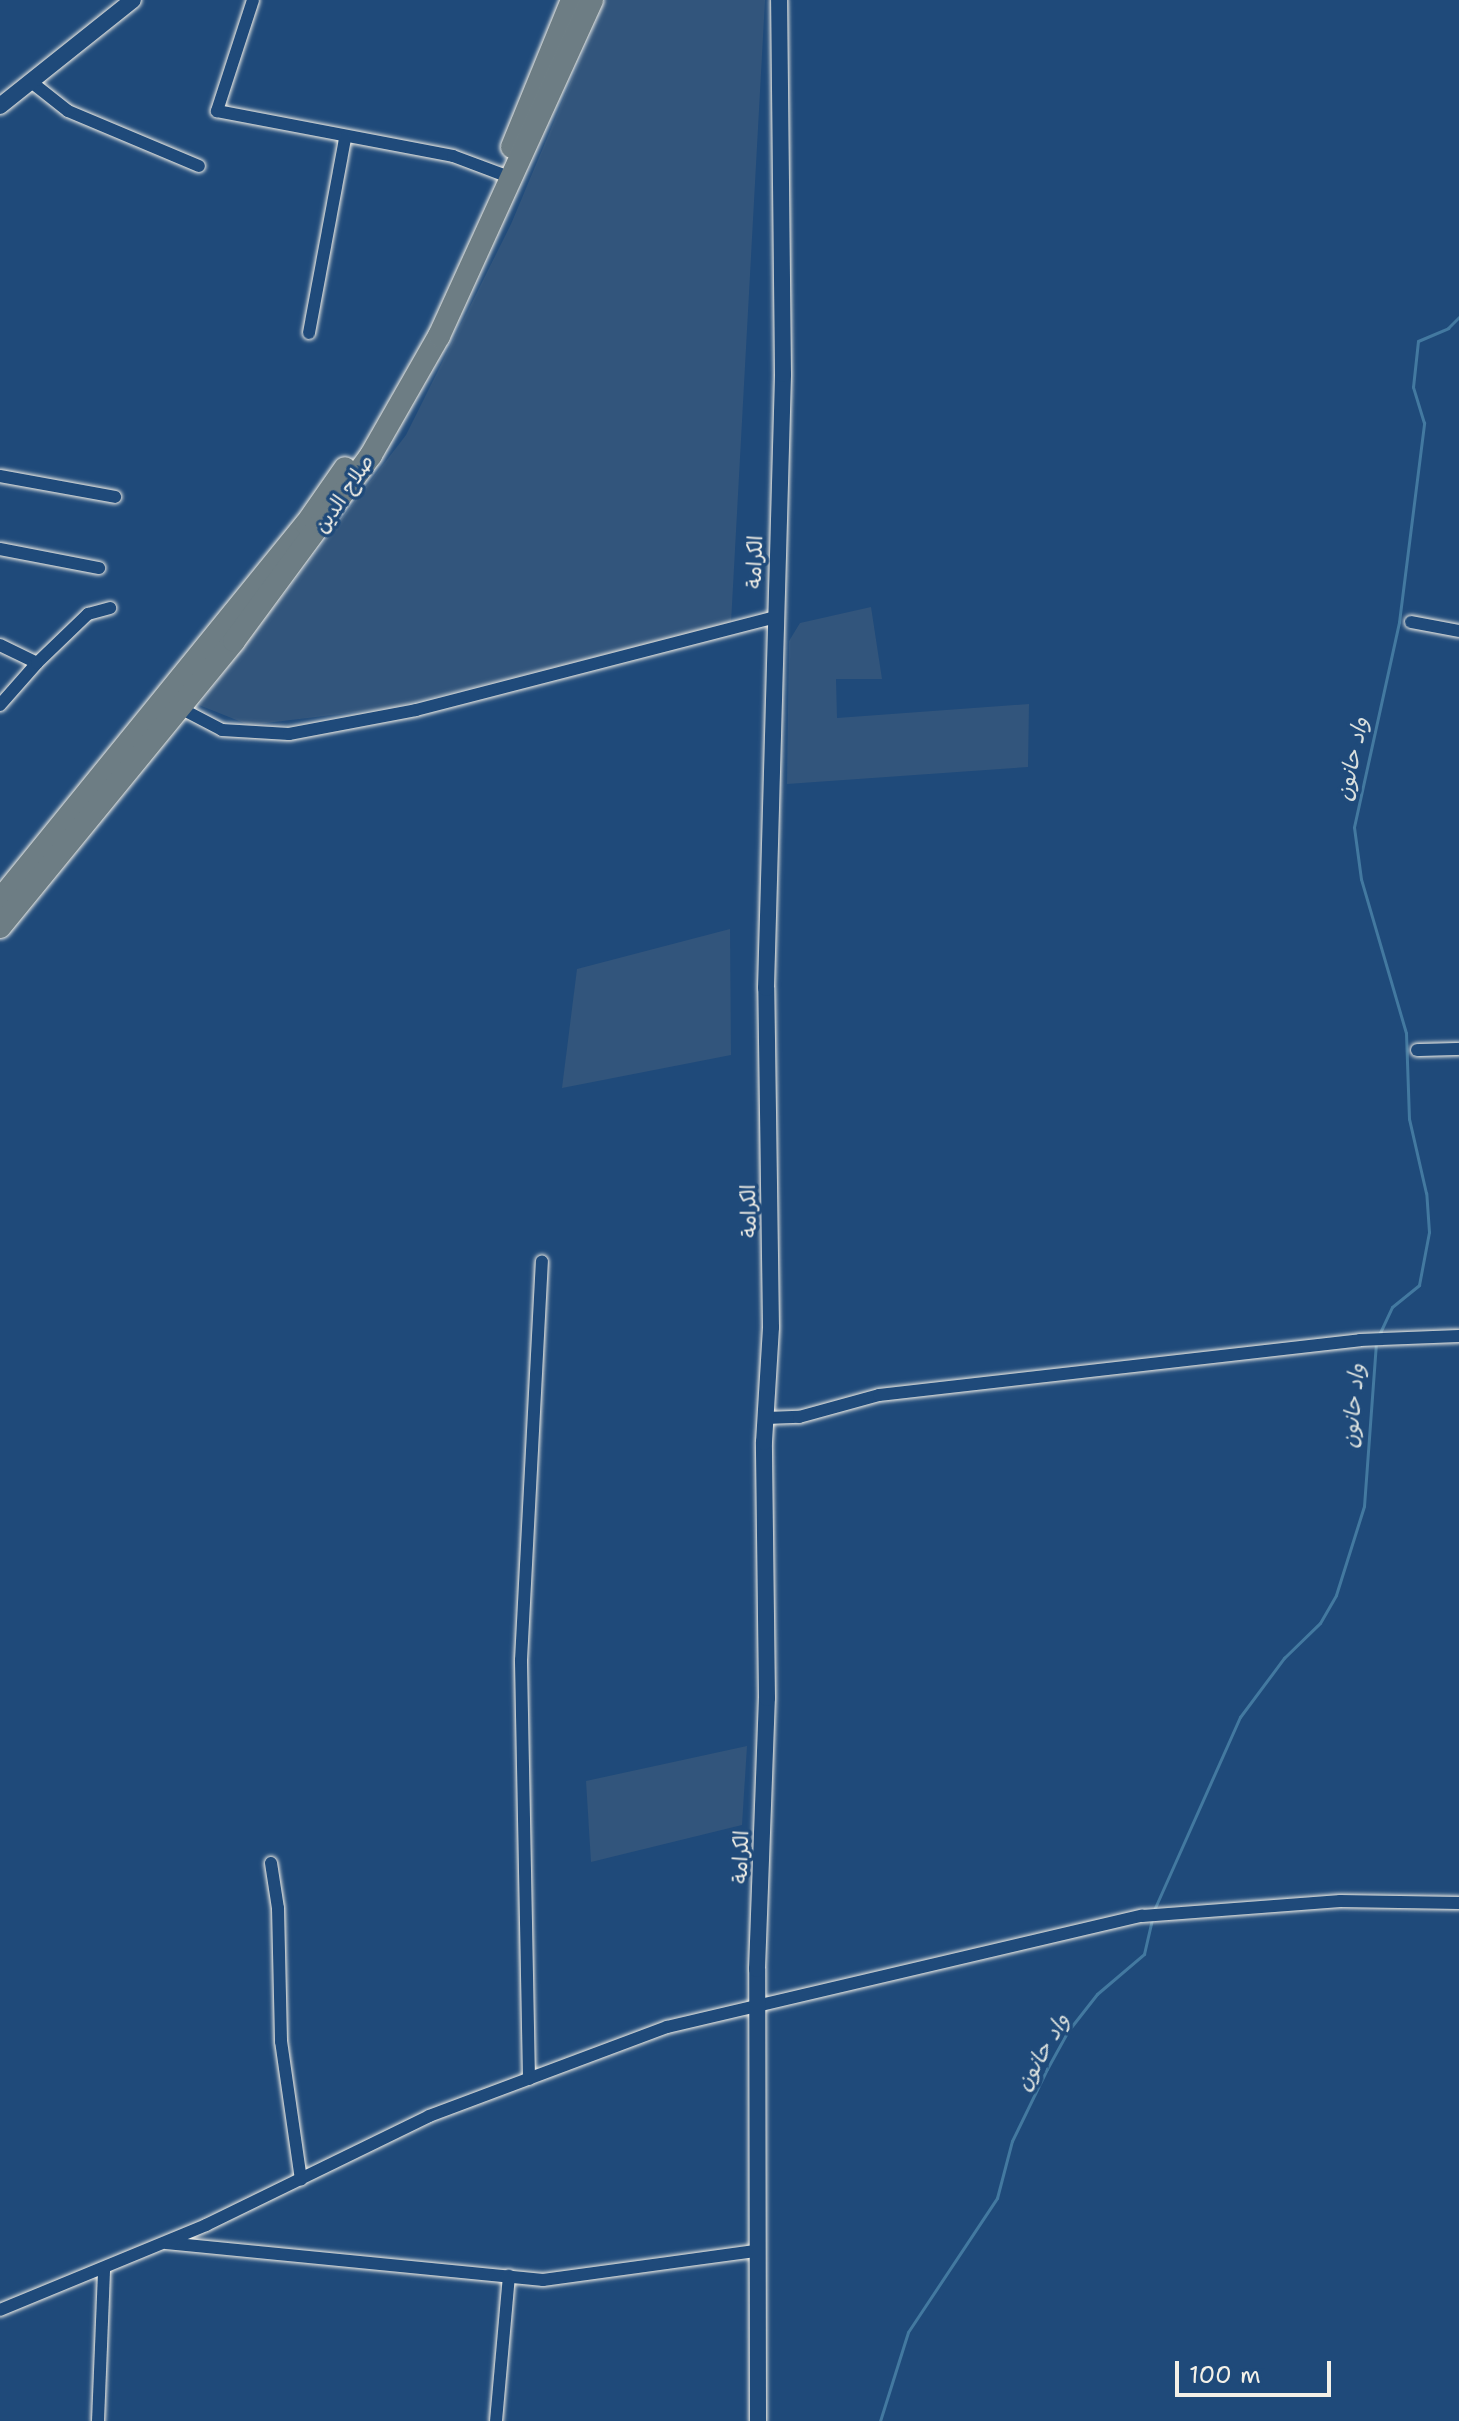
<!DOCTYPE html>
<meta charset="utf-8">
<style>
body{margin:0}
#map{position:relative;width:1459px;height:2421px;overflow:hidden;background:#1f4a7a;font-family:"Shantell Sans","Playpen Sans Arabic",sans-serif}
div>[style]{position:absolute}
[style*='--x']{left:calc(var(--x)*1px);top:calc(var(--y)*1px);width:calc(var(--w)*1px);rotate:calc(var(--a)*1deg)}
.built>*{inset:0;background:#32557c}
.stream>*{height:3px;margin:-1.5px;padding:0 1.5px;transform-origin:1.5px;border-radius:1.5px;background:#4379a0}
.roads{filter:drop-shadow(0 0 2px #f4f1e8) drop-shadow(0 0 2px #f4f1e8)}
.street>*{height:12px;margin:-6px;padding:0 6px;transform-origin:6px;border-radius:6px;background:#1f4a7a}
.secondary>*{height:16px;margin:-8px;padding:0 8px;transform-origin:8px;border-radius:8px;background:#1f4a7a}
.highway>*{height:22px;margin:-11px;padding:0 11px;transform-origin:11px;border-radius:11px;background:#6d7d84}
span{translate:-50% -50%;white-space:nowrap;text-align:center;line-height:1.15;-webkit-text-stroke:7px #1f4a7a;paint-order:stroke}
.street-label{font-size:20px;color:#f4f1e8}
.water-label{font-size:22px;color:#d9dfdd;font-style:italic}
.scale{position:absolute;left:1175px;top:2361px;width:156px;height:36px;box-sizing:border-box;border:4px solid #f4f1e8;border-top:0;padding-left:10px;font-size:24px;line-height:28px;white-space:nowrap;color:#f4f1e8;-webkit-text-stroke:6px #1f4a7a;paint-order:stroke}
</style>
<div id="map">
<div class="built">
<i style="clip-path:polygon(605px 0,765px 0,731px 623px,390px 708px,249px 725px,199px 705px,406px 435px,511px 224px)"></i>
<i style="clip-path:polygon(871px 607px,882px 679px,836px 679px,837px 718px,1029px 704px,1028px 767px,787px 784px,789px 641px,800px 623px)"></i>
<i style="clip-path:polygon(730px 929px,731px 1055px,562px 1088px,577px 969px)"></i>
<i style="clip-path:polygon(747px 1746px,742px 1825px,591px 1862px,586px 1781px)"></i>
</div>
<div class="stream">
<i style="--x:1378;--y:1337;--w:33;--a:-65"></i>
<i style="--x:1392;--y:1307;--w:35;--a:-39"></i>
<i style="--x:1419;--y:1285;--w:54;--a:-79.3"></i>
<i style="--x:1429;--y:1232;--w:39;--a:-94"></i>
<i style="--x:1426;--y:1193;--w:76;--a:-102.9"></i>
<i style="--x:1409;--y:1119;--w:86;--a:-92"></i>
<i style="--x:1406;--y:1033;--w:160;--a:-106.3"></i>
<i style="--x:1361;--y:879;--w:52;--a:-97.7"></i>
<i style="--x:1354;--y:827;--w:210;--a:-77.6"></i>
<i style="--x:1399;--y:622;--w:201;--a:-82.8"></i>
<i style="--x:1424;--y:423;--w:38;--a:-107"></i>
<i style="--x:1413;--y:387;--w:46;--a:-83.8"></i>
<i style="--x:1418;--y:341;--w:33;--a:-23"></i>
<i style="--x:1448;--y:328;--w:16;--a:-45"></i>
<i style="--x:1154;--y:1910;--w:211;--a:-66"></i>
<i style="--x:1240;--y:1717;--w:74;--a:-53.3"></i>
<i style="--x:1284;--y:1658;--w:50;--a:-44.2"></i>
<i style="--x:1320;--y:1623;--w:32;--a:-60"></i>
<i style="--x:1336;--y:1595;--w:93;--a:-72.5"></i>
<i style="--x:1364;--y:1506;--w:162;--a:-85.8"></i>
<i style="--x:880;--y:2421;--w:93;--a:-72.5"></i>
<i style="--x:908;--y:2332;--w:161;--a:-56.4"></i>
<i style="--x:997;--y:2198;--w:59;--a:-75.3"></i>
<i style="--x:1012;--y:2141;--w:80;--a:-64.1"></i>
<i style="--x:1047;--y:2069;--w:43;--a:-61.1"></i>
<i style="--x:1068;--y:2031;--w:47;--a:-51.9"></i>
<i style="--x:1097;--y:1994;--w:62;--a:-40.4"></i>
<i style="--x:1144;--y:1954;--w:37;--a:-77"></i>
</div>
<div class="roads">
<div class="street">
<i style="--x:253;--y:0;--w:117;--a:108"></i>
<i style="--x:217;--y:111;--w:240;--a:10.8"></i>
<i style="--x:453;--y:156;--w:51;--a:20.6"></i>
<i style="--x:30;--y:81;--w:48;--a:38.3"></i>
<i style="--x:68;--y:111;--w:142;--a:22.8"></i>
<i style="--x:309;--y:333;--w:198;--a:-79.5"></i>
<i style="--x:0;--y:476;--w:117;--a:10.3"></i>
<i style="--x:0;--y:549;--w:101;--a:10.9"></i>
<i style="--x:1411;--y:622;--w:49;--a:10.6"></i>
<i style="--x:0;--y:645;--w:41;--a:25.9"></i>
<i style="--x:37;--y:663;--w:56;--a:131.4"></i>
<i style="--x:37;--y:663;--w:71;--a:-43.9"></i>
<i style="--x:88;--y:614;--w:23;--a:-15"></i>
<i style="--x:180;--y:708;--w:47;--a:27.6"></i>
<i style="--x:222;--y:730;--w:67;--a:3.4"></i>
<i style="--x:289;--y:734;--w:129;--a:-10.7"></i>
<i style="--x:416;--y:710;--w:369;--a:-14.5"></i>
<i style="--x:1417;--y:1050;--w:42;--a:-1.4"></i>
<i style="--x:766;--y:1418;--w:33;--a:-2"></i>
<i style="--x:799;--y:1417;--w:83;--a:-15.4"></i>
<i style="--x:879;--y:1395;--w:484;--a:-6.5"></i>
<i style="--x:1360;--y:1340;--w:99;--a:-2.3"></i>
<i style="--x:271;--y:1863;--w:46;--a:81.2"></i>
<i style="--x:278;--y:1908;--w:134;--a:88.7"></i>
<i style="--x:281;--y:2041;--w:140;--a:81.8"></i>
<i style="--x:529;--y:2079;--w:419;--a:-91.1"></i>
<i style="--x:521;--y:1660;--w:399;--a:-87"></i>
<i style="--x:166;--y:2243;--w:379;--a:5.6"></i>
<i style="--x:543;--y:2280;--w:214;--a:-7.8"></i>
<i style="--x:0;--y:2310;--w:223;--a:-22.4"></i>
<i style="--x:206;--y:2225;--w:248;--a:-26"></i>
<i style="--x:429;--y:2116;--w:254;--a:-20.5"></i>
<i style="--x:667;--y:2027;--w:488;--a:-13.2"></i>
<i style="--x:1142;--y:1916;--w:199;--a:-4.3"></i>
<i style="--x:1340;--y:1901;--w:119;--a:1"></i>
<i style="--x:98;--y:2421;--w:151;--a:-87.7"></i>
<i style="--x:496;--y:2421;--w:146;--a:-84.9"></i>
</div>
<div class="secondary">
<i style="--x:0;--y:106;--w:170;--a:-38.6"></i>
<i style="--x:758;--y:2421;--w:452;--a:-90.1"></i>
<i style="--x:757;--y:1969;--w:271;--a:-87.9"></i>
<i style="--x:767;--y:1698;--w:256;--a:-90.7"></i>
<i style="--x:764;--y:1442;--w:115;--a:-86.5"></i>
<i style="--x:771;--y:1327;--w:339;--a:-90.8"></i>
<i style="--x:766;--y:988;--w:614;--a:-88.41"></i>
<i style="--x:783;--y:374;--w:374;--a:-90.6"></i>
</div>
<div class="highway">
<i style="--x:512;--y:147;--w:159;--a:-67.8"></i>
<i style="--x:0;--y:900;--w:485;--a:-50.9"></i>
<i style="--x:306;--y:524;--w:68;--a:-55.1"></i>
<i style="--x:0;--y:927;--w:370;--a:-50.7"></i>
<i style="--x:234;--y:641;--w:231;--a:-53.6"></i>
<i style="--x:371;--y:455;--w:137;--a:-60.3"></i>
<i style="--x:439;--y:336;--w:369;--a:-65.5"></i>
</div>
</div>
<div class="street-label">
<span style="left:344px;top:494px;rotate:-56deg">صلاح الدين</span>
<span style="left:755px;top:562px;rotate:-88deg">الكرامة</span>
<span style="left:749px;top:1211px;rotate:-91deg">الكرامة</span>
<span style="left:741px;top:1857px;rotate:-88deg">الكرامة</span>
</div>
<div class="water-label">
<span style="left:1352px;top:759px;rotate:-78deg">واد حانون</span>
<span style="left:1353px;top:1406px;rotate:-85deg">واد حانون</span>
<span style="left:1042px;top:2052px;rotate:-60deg">واد حانون</span>
</div>
<div class="scale">100 m</div>
</div>
